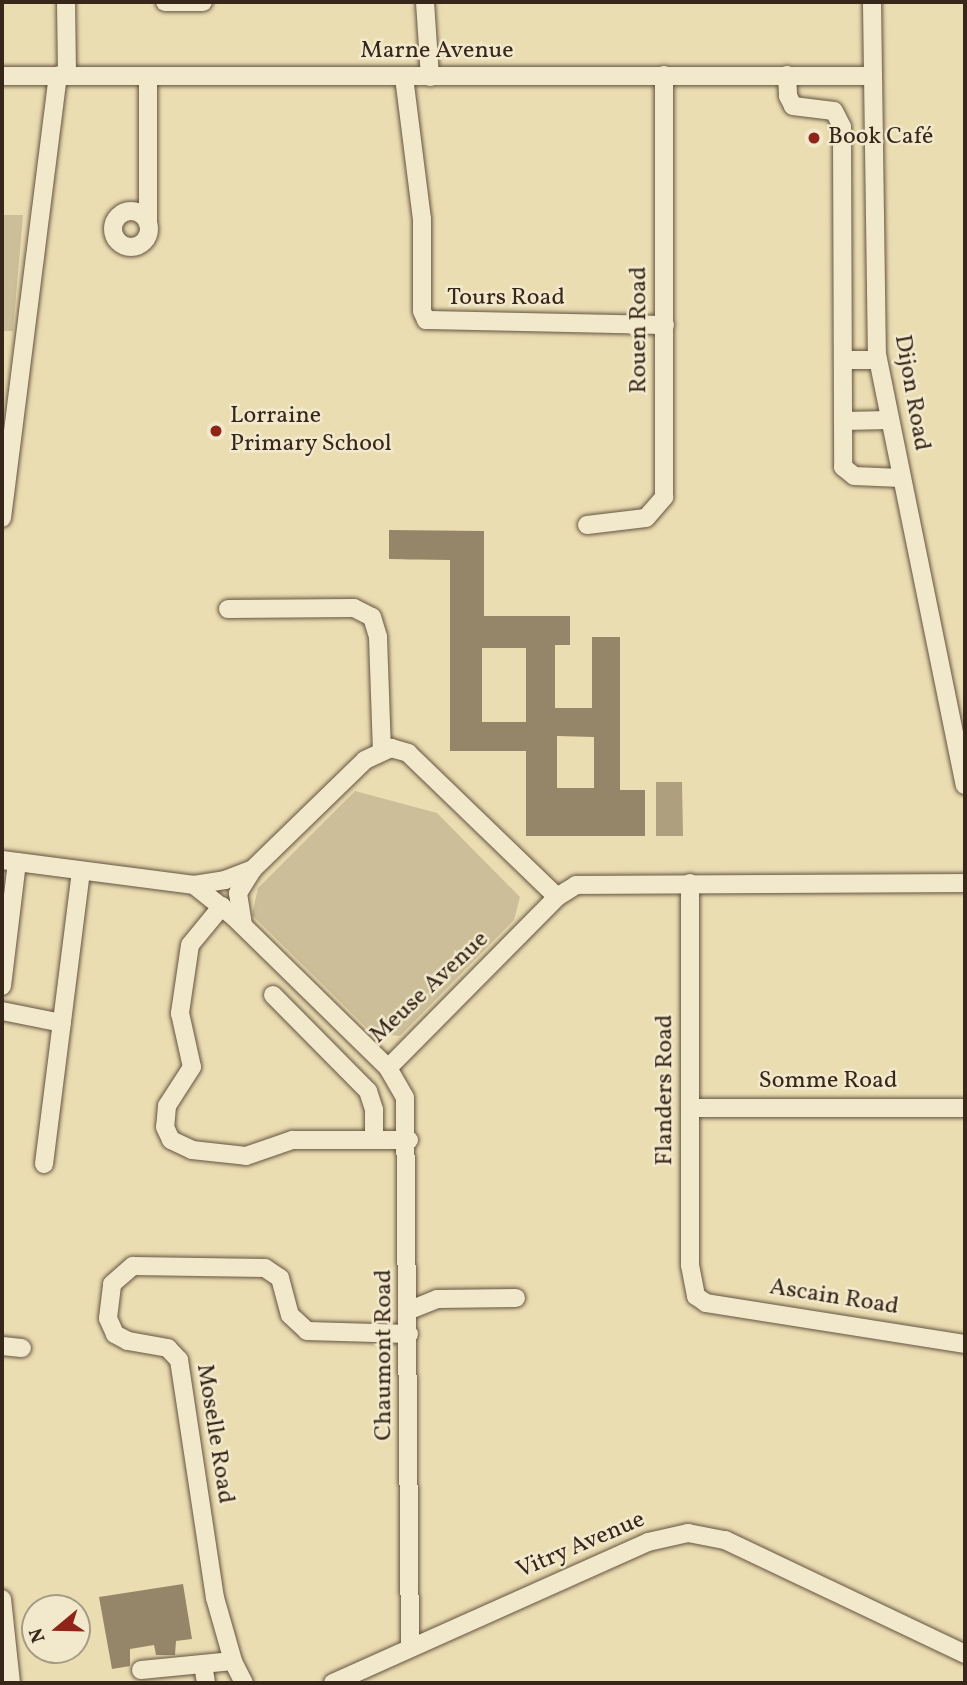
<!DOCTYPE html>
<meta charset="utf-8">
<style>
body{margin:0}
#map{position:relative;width:967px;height:1685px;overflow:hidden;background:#ebddb2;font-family:Vollkorn,serif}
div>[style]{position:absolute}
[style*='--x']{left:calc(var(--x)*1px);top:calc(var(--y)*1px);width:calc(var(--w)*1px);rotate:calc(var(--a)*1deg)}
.green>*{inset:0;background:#ccbe98}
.water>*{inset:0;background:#ae9f7e}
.building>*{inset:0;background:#958569}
.roads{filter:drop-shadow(0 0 2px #645440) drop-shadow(0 0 2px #645440)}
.minor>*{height:18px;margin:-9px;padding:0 9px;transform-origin:9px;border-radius:9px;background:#f2e9cd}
.minor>.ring{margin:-9px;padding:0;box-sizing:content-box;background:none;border:18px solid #f2e9cd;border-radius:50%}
.dots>*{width:19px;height:19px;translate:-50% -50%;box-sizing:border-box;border:4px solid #f2e9cd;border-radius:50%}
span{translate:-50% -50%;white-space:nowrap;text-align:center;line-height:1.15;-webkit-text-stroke:5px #f2e9cd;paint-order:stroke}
.street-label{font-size:24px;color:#37261a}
.poi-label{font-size:24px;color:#37261a}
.left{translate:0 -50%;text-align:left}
.frame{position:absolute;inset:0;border:4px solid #37261a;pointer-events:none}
.north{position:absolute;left:21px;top:1594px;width:70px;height:70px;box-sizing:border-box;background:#f2e9cd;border:2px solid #a79b85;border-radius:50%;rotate:251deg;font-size:19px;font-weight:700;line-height:28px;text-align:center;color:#37261a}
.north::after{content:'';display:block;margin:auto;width:24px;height:32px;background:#8f2418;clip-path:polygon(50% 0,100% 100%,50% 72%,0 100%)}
</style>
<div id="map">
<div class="green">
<i style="clip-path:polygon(2px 215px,23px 215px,13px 331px,2px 331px)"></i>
<i style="clip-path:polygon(355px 791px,437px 813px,520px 897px,514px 920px,400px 1036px,372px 1033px,252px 915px,258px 888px)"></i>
</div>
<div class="water">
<i style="clip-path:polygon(656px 782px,682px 782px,683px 836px,656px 836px)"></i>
</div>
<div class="building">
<i style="clip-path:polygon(evenodd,389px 530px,484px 531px,484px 616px,570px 616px,570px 645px,555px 645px,555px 708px,592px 708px,592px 637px,620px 637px,620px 790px,645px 790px,645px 836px,526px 836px,526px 751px,450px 751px,450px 560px,389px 559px,389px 530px,482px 648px,526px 648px,526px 722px,482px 722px,482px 648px,389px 530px,557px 736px,594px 737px,594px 788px,557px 788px,557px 736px)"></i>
<i style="clip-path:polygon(183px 1584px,192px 1639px,176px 1641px,175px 1655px,156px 1655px,154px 1645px,130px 1649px,130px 1666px,112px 1669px,99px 1597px)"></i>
</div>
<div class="roads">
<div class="minor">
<i style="--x:66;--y:2;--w:74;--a:89.2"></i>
<i style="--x:165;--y:2;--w:38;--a:0"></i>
<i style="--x:425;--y:2;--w:75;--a:86.2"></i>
<i style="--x:872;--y:2;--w:352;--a:89.2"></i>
<i style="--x:877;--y:354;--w:440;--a:78.5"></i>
<i style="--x:787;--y:75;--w:21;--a:87"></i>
<i style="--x:788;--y:96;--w:11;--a:63"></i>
<i style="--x:793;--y:106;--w:41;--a:7"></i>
<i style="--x:834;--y:111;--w:18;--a:63"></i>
<i style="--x:842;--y:127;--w:340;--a:89.8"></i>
<i style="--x:843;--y:467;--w:14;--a:39"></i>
<i style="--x:854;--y:476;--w:47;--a:2.4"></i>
<i style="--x:2;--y:76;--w:870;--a:0"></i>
<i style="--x:148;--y:76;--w:148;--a:90"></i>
<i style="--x:404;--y:77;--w:143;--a:82.8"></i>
<i style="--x:422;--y:219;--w:92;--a:90"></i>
<i style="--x:422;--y:311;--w:10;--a:66"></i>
<i style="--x:426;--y:320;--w:239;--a:1.2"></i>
<i class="ring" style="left:113px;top:211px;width:18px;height:18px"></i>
<i style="--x:843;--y:360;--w:35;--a:0"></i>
<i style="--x:843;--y:421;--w:46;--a:-1.2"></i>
<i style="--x:2;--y:518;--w:446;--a:-82.8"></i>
<i style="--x:587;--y:525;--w:59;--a:-6.8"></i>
<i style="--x:646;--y:518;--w:28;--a:-49"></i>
<i style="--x:664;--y:497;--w:422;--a:-90"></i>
<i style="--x:228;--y:609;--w:126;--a:-0.5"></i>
<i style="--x:354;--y:608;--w:20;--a:27"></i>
<i style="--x:372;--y:617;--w:21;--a:73"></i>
<i style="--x:378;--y:637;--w:113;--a:88"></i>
<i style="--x:2;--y:860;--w:194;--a:7.4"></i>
<i style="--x:194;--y:885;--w:31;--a:-9"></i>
<i style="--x:225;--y:880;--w:30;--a:-21"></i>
<i style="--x:253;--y:869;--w:156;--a:-44.2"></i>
<i style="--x:365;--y:760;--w:29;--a:-25"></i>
<i style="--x:391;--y:748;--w:18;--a:16"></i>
<i style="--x:408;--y:753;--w:207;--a:44"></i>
<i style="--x:690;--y:883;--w:382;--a:90"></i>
<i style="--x:690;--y:1265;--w:32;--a:79"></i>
<i style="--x:696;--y:1296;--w:12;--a:35"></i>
<i style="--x:706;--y:1303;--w:262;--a:9"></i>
<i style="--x:194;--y:885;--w:51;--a:38.7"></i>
<i style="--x:234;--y:917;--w:216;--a:44.4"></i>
<i style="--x:388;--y:1068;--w:34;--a:60"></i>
<i style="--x:405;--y:1098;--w:549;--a:89.48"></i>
<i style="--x:222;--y:906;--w:50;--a:129.4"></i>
<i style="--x:190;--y:945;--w:69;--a:98.4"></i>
<i style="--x:180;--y:1013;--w:55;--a:77.5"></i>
<i style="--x:192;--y:1067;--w:46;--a:122.7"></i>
<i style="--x:167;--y:1106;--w:21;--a:95"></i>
<i style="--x:165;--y:1127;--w:14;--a:65"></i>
<i style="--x:171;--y:1140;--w:23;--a:25"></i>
<i style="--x:192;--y:1150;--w:54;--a:6.3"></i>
<i style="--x:246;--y:1156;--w:49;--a:-19.2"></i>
<i style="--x:292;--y:1140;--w:117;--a:0"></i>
<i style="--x:243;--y:925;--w:32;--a:-99"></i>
<i style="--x:238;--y:893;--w:26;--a:-58"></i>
<i style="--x:2;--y:986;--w:125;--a:-83.1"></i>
<i style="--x:273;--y:995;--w:135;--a:45.3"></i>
<i style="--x:368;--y:1091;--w:20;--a:72"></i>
<i style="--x:374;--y:1110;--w:28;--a:90"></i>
<i style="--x:2;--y:1011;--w:61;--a:11.3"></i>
<i style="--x:388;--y:1068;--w:240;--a:-45.3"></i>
<i style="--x:557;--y:897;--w:22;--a:-32"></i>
<i style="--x:576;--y:885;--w:389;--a:-0.3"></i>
<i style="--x:691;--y:1108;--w:274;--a:0"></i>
<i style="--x:44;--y:1164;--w:295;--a:-82.8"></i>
<i style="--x:410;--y:1310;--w:29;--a:-22"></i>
<i style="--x:437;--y:1299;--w:79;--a:-0.7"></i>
<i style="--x:2;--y:1346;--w:20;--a:6"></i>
<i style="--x:2;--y:1599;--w:84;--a:83.9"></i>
<i style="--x:203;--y:1664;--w:19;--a:81"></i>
<i style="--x:141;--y:1670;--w:92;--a:-5.6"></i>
<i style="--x:244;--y:1683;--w:25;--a:-117"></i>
<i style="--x:233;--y:1661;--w:66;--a:-105.9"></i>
<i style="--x:215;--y:1598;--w:241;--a:-98.6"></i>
<i style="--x:179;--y:1360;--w:16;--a:-133"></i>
<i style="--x:168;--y:1348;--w:41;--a:-170.1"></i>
<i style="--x:128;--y:1341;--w:15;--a:-152"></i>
<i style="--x:115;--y:1334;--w:17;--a:-114"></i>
<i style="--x:108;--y:1318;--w:34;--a:-83"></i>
<i style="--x:112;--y:1284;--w:28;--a:-41"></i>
<i style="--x:133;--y:1266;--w:132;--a:0.9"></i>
<i style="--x:265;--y:1268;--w:18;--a:34"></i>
<i style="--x:280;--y:1278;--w:38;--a:75"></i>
<i style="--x:290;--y:1315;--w:23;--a:43"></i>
<i style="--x:307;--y:1331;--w:102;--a:1.7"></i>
<i style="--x:333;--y:1683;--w:345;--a:-24.1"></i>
<i style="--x:648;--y:1542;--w:41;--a:-12.7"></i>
<i style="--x:688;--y:1533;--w:38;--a:11"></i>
<i style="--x:725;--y:1540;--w:266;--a:25.4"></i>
</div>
</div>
<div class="dots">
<i style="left:814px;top:138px;background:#8f2418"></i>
<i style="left:216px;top:431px;background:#8f2418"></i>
</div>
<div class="street-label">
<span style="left:437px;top:52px">Marne Avenue</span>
<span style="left:506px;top:299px">Tours Road</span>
<span style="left:640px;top:330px;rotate:-90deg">Rouen Road</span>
<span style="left:911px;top:393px;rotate:80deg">Dijon Road</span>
<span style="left:430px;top:988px;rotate:-43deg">Meuse Avenue</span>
<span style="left:828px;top:1082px">Somme Road</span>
<span style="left:666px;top:1090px;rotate:-90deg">Flanders Road</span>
<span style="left:834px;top:1298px;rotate:9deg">Ascain Road</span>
<span style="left:385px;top:1355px;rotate:-90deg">Chaumont Road</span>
<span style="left:214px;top:1434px;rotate:81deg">Moselle Road</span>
<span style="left:581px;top:1546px;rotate:-23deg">Vitry Avenue</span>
</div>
<div class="poi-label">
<span class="left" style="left:828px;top:138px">Book Café</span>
<span class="left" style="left:230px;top:431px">Lorraine<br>Primary School</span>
</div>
<div class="frame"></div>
<div class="north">N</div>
</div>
